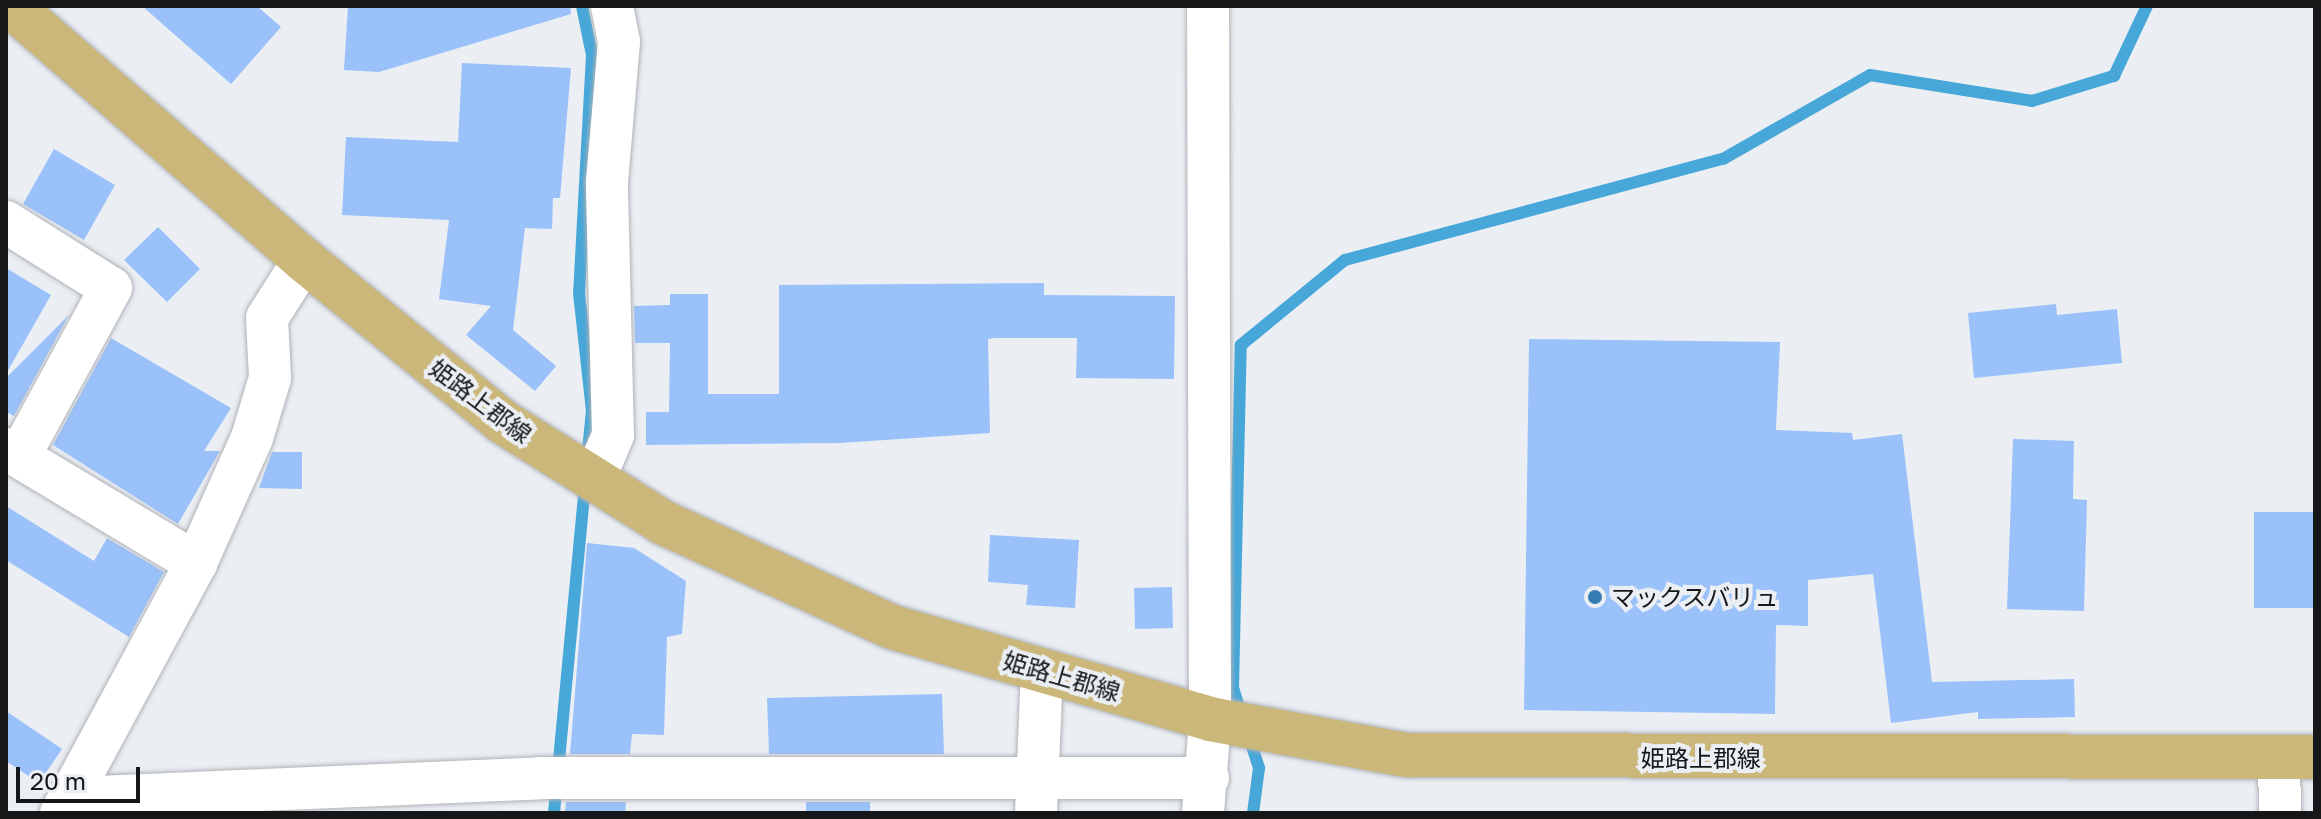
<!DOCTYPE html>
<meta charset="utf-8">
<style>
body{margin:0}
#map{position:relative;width:2321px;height:819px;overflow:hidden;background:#ebeff4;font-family:"Golos Text","Noto Sans JP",sans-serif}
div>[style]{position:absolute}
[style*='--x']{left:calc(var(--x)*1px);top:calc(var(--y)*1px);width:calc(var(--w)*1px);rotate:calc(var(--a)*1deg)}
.stream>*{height:12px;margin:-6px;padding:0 6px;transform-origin:6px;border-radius:6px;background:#46a7d8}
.building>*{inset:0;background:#9ac1fa}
.roads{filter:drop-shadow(0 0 2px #afb2b6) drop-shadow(0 0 2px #afb2b6)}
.minor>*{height:42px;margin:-21px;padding:0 21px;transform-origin:21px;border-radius:21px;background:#fff}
.primary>*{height:44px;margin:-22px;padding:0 22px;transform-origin:22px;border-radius:22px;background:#cbb77a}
.dots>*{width:22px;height:22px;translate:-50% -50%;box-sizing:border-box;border:4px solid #ebeff4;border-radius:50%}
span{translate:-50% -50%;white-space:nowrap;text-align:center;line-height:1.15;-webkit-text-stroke:8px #ebeff4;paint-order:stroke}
.street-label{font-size:24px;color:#161718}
.poi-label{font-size:24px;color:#161718}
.left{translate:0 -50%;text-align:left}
.frame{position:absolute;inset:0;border:8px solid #161718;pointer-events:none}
.scale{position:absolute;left:16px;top:767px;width:124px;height:36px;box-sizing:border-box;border:4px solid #161718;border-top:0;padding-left:10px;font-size:24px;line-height:28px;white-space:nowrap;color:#161718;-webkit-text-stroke:6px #ebeff4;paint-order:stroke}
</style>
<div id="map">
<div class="stream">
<i style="--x:582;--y:6;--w:50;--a:78.5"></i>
<i style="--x:592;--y:55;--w:238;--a:93.1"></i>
<i style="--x:579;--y:293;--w:118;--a:83.7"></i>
<i style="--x:592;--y:410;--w:41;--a:95.6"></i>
<i style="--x:1242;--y:717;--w:30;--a:-107"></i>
<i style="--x:1233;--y:688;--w:343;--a:-88.7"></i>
<i style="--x:1241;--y:345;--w:134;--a:-39.3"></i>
<i style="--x:1345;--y:260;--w:391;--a:-15"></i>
<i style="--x:1723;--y:159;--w:169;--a:-29.7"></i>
<i style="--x:1870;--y:75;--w:164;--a:9.1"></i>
<i style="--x:2032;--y:101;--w:86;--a:-17"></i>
<i style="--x:2114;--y:76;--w:77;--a:-64.8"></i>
<i style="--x:1248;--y:734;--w:36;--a:72"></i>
<i style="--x:1259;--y:768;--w:45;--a:97.6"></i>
<i style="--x:554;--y:813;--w:328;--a:-84.6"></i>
</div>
<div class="building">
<i style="clip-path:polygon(142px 6px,257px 6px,281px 27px,231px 84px)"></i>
<i style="clip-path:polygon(348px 6px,570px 6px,571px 14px,379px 72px,344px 70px)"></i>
<i style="clip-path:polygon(462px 63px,571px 68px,560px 198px,553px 198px,552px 229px,525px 228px,513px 330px,556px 366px,535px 391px,466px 335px,491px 306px,439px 299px,449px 220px,342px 215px,346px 137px,458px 142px)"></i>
<i style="clip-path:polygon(54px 149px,115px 185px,84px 240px,23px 204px)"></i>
<i style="clip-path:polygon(158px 227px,200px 269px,167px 302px,124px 260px)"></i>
<i style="clip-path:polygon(6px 268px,51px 295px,6px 374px)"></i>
<i style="clip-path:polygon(1044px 283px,1044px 295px,1175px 296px,1174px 379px,1076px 378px,1077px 338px,994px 338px,988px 339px,990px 433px,840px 443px,646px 445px,646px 412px,669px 412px,670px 343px,635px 343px,634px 306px,670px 305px,670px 294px,708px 294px,708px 394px,779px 394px,779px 285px)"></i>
<i style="clip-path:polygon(2056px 304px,2057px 315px,2117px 309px,2122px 363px,1974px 378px,1968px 313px)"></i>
<i style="clip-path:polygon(69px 315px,14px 416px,6px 412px,6px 378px)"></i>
<i style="clip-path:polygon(111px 338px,231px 408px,204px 451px,220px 451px,178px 524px,53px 445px)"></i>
<i style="clip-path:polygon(1529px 339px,1780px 342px,1776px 430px,1852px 433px,1853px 440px,1902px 434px,1932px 682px,2074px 679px,2075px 717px,1978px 719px,1978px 712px,1891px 723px,1873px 574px,1808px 580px,1808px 626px,1776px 625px,1775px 714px,1524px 710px)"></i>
<i style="clip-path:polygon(2013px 439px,2074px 441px,2073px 499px,2087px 500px,2084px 611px,2007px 609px)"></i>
<i style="clip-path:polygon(272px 452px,302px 452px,302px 489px,259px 488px)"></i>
<i style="clip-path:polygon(6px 506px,94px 561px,107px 538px,164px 572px,129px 637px,6px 560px)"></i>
<i style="clip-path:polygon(2254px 512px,2315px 512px,2315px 608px,2254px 608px)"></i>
<i style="clip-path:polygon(990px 535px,1079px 540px,1075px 608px,1026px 605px,1028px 585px,988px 582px)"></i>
<i style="clip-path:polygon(587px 543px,634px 548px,686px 581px,682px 634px,667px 637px,664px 735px,632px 734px,630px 754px,570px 754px)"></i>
<i style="clip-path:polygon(1172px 587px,1173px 628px,1135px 629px,1134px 588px)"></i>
<i style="clip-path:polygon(942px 694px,944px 754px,769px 754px,767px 698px)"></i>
<i style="clip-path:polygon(6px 711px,62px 749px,39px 783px,6px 761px)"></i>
<i style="clip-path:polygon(566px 802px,626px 802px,625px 813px,565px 813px)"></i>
<i style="clip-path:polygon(806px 802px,870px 802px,870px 813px,806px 813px)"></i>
</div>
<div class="roads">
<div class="minor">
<i style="--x:6;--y:222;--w:124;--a:32.2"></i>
<i style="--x:111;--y:288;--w:192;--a:118.6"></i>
<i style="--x:6;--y:449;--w:222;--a:31"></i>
<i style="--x:594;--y:480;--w:49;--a:-67.1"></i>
<i style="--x:613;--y:435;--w:253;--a:-91.4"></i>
<i style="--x:607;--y:182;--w:141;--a:-85.1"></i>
<i style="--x:619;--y:42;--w:37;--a:-101"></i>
<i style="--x:2279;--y:757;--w:56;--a:89"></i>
<i style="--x:71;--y:798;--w:469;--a:-2.4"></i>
<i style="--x:540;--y:778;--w:668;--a:0"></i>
<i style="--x:61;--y:813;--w:284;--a:-61.6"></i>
<i style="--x:196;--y:563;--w:137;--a:-65.9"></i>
<i style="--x:252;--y:438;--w:63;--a:-73.3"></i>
<i style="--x:270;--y:378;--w:60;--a:-92.9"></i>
<i style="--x:267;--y:318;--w:69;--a:-57.5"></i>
<i style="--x:1036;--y:813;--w:143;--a:-87.6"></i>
<i style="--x:1203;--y:813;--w:94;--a:-85.7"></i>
<i style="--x:1210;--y:719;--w:713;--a:-90.16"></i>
</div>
<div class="primary">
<i style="--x:11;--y:6;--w:388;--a:40.9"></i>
<i style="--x:304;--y:260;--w:257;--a:39.1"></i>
<i style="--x:503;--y:422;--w:190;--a:32.1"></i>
<i style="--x:664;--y:523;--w:251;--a:24.5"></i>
<i style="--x:892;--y:627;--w:331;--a:16.1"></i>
<i style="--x:1210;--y:719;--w:200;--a:10.4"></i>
<i style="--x:1407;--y:755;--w:908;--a:0.13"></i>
</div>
</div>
<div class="dots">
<i style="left:1595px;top:597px;background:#357db2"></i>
</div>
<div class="street-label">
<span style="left:481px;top:401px;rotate:37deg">姫路上郡線</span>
<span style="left:1062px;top:676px;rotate:16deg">姫路上郡線</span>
<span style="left:1701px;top:758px">姫路上郡線</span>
</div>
<div class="poi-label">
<span class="left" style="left:1611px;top:597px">マックスバリュ</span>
</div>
<div class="frame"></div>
<div class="scale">20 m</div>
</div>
